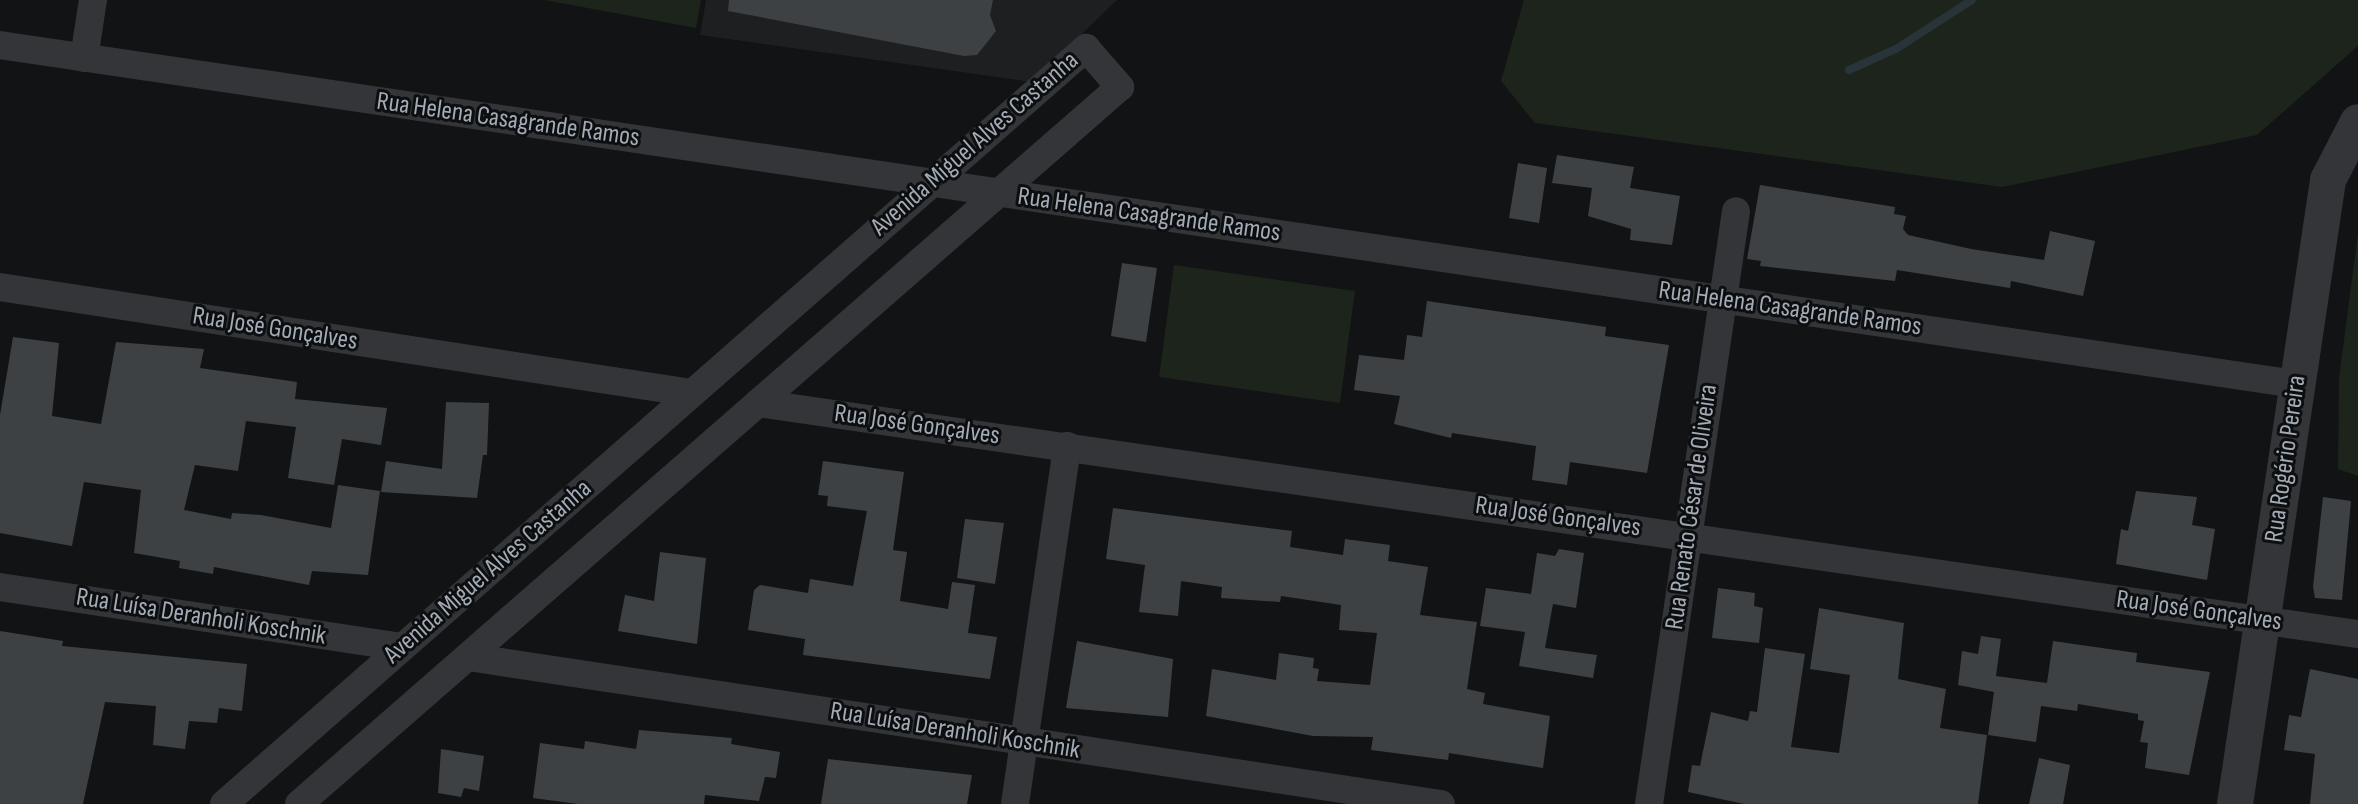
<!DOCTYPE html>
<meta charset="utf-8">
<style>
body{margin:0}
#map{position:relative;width:2358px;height:804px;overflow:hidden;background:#121314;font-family:"Sofia Sans Condensed",sans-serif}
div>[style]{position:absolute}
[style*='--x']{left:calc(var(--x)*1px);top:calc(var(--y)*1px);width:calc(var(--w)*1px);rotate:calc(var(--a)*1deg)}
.built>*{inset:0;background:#1e1f21}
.green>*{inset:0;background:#1c241c}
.stream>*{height:8px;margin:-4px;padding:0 4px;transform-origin:4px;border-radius:4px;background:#283439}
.building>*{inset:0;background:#3e4144}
.minor>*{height:28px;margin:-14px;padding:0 14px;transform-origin:14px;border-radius:14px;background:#333539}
.tertiary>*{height:36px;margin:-18px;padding:0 18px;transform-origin:18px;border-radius:18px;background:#333539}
span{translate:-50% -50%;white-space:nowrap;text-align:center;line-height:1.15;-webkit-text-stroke:6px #0d0e0f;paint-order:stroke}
.street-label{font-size:26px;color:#a3abb6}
</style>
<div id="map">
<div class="built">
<i style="clip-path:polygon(706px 0,1117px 0,1032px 82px,700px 35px)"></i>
</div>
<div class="green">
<i style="clip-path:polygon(544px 0,701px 0,696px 28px)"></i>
<i style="clip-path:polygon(1524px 0,2358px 0,2358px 46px,2257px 135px,2002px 187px,1535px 123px,1501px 81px)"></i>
<i style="clip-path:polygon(2358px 233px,2358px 476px,2338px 469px,2339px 378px)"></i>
<i style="clip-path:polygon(1174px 265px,1355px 291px,1340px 403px,1159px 377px)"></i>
</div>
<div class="stream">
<i style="--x:1849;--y:70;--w:51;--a:-24.1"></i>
<i style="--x:1896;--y:49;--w:90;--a:-32.8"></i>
</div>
<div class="building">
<i style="clip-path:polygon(729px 0,993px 0,990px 15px,996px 31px,977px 55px,964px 56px,728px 11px)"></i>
<i style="clip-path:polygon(1557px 155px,1634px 167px,1630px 188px,1680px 196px,1672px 245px,1630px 240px,1631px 229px,1588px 216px,1592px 188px,1552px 183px)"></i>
<i style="clip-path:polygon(1518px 163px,1547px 168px,1539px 223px,1509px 218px)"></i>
<i style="clip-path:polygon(1760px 185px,1895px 207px,1894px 214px,1906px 216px,1903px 229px,1908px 235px,1971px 249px,2044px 260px,2050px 231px,2095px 241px,2083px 296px,2011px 281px,2010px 288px,1897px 270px,1895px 281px,1760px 266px,1761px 261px,1747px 259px)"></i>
<i style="clip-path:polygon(1122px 263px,1157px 268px,1146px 342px,1111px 336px)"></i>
<i style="clip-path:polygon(1427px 301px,1606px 327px,1605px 336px,1669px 345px,1647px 473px,1570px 462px,1567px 485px,1532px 480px,1536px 446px,1452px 433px,1451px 438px,1394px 424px,1400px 396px,1354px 390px,1359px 355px,1404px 360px,1407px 335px,1422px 337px)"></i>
<i style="clip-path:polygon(13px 337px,59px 343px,52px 416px,101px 424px,116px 342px,204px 349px,200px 368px,297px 382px,295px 399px,387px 408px,381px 445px,342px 439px,334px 485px,288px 478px,296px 427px,246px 421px,238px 471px,195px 465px,184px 510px,231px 519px,232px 513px,261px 515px,331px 528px,338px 485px,380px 491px,368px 575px,312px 571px,309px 585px,214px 567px,213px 574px,179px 568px,180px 561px,134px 553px,141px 490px,84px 482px,72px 546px,0 533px,0 415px)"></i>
<i style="clip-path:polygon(446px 402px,489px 403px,487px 455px,483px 455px,477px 498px,381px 492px,386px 461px,442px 469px)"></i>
<i style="clip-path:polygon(823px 461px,904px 472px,893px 550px,907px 552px,900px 601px,948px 609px,952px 582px,975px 585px,968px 633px,997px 637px,990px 679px,803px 655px,805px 639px,748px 630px,754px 590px,760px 585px,808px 593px,810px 579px,853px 586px,867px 511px,827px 506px,828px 496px,818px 495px)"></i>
<i style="clip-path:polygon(2136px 491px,2197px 497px,2192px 525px,2215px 529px,2207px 580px,2116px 564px,2121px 529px,2128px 531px)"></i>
<i style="clip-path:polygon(2323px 497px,2351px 501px,2342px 600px,2315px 598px,2313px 587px)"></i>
<i style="clip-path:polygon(1113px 508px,1292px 531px,1290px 547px,1343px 555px,1345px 539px,1390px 545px,1388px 561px,1428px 567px,1420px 615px,1477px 622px,1467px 689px,1485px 693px,1483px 704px,1550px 716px,1543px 768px,1449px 753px,1448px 760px,1371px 750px,1373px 737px,1313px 736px,1206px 716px,1212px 669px,1276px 680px,1279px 653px,1314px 658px,1313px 668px,1319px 669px,1317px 681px,1370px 685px,1377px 633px,1339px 630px,1341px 605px,1281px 596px,1280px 602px,1221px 598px,1222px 587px,1181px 581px,1178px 616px,1139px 612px,1145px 565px,1106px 559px)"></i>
<i style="clip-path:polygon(965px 519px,1004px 523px,995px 584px,957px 578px)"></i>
<i style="clip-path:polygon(1559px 549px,1584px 553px,1576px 608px,1553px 604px,1545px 648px,1597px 655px,1593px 678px,1519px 666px,1525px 632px,1480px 626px,1486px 588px,1531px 594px,1537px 553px,1555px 556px)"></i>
<i style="clip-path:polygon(660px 552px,706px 558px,697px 644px,618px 631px,625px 595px,654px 601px)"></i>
<i style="clip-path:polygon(1718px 588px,1755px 593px,1754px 606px,1763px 608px,1759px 643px,1712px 638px)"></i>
<i style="clip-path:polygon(1819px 608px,1904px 623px,1898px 679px,1946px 689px,1940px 728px,1987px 735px,1978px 804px,1744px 804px,1688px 792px,1692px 765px,1700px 766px,1711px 712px,1748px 721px,1750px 711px,1757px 712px,1765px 648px,1805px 654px,1791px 747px,1839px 753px,1850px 675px,1810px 669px)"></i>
<i style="clip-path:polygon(0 631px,63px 641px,62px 646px,247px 664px,242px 711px,219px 708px,217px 723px,189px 721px,185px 749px,153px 745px,156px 706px,105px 702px,83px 804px,0 804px)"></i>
<i style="clip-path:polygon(1981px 636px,2001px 639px,1996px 676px,2047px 683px,2053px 641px,2137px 653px,2136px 662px,2210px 672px,2189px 775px,2145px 768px,2148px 743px,2140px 742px,2144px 721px,2138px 720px,2138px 714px,2078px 704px,2077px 711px,2041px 706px,2036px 742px,1988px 735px,1994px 692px,1958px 685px,1962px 651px,1978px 654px)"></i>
<i style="clip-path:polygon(1077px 641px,1173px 659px,1168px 717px,1066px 708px)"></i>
<i style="clip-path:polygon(2310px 669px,2358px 679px,2358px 804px,2310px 804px,2315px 754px,2284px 750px,2289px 715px,2301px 717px)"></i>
<i style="clip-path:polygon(639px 730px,732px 738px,731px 744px,780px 752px,776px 778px,765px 777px,759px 801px,705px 795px,704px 804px,578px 804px,533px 798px,540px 743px,584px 749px,585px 741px,636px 749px)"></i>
<i style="clip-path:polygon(441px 749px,484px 756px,479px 791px,464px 788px,461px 797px,438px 793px)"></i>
<i style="clip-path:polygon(2039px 758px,2070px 765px,2063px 804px,2029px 804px)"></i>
<i style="clip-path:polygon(828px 759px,972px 775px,967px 804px,821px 804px)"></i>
</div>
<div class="minor">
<i style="--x:0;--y:45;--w:2322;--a:8.4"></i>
<i style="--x:84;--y:58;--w:59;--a:-81.2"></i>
<i style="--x:0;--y:287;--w:700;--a:8.71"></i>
<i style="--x:758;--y:403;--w:1617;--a:8.22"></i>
<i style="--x:0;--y:587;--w:407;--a:8.5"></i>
<i style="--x:468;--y:657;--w:984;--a:8.59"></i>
<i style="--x:224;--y:804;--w:1147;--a:-41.25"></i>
<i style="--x:1086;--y:48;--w:52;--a:48.9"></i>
<i style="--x:1120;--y:87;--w:1090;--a:138.87"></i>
<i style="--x:1015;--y:804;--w:362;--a:-81.7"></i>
<i style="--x:1649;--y:804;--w:599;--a:-81.65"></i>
</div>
<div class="tertiary">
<i style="--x:2235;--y:804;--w:631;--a:-81.52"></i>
<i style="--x:2328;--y:180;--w:65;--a:-62.7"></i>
</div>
<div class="street-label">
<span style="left:508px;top:120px;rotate:8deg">Rua Helena Casagrande Ramos</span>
<span style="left:975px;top:144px;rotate:-41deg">Avenida Miguel Alves Castanha</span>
<span style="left:1149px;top:215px;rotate:8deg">Rua Helena Casagrande Ramos</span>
<span style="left:1790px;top:309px;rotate:8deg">Rua Helena Casagrande Ramos</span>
<span style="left:275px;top:329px;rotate:9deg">Rua José Gonçalves</span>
<span style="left:917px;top:425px;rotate:8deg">Rua José Gonçalves</span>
<span style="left:2286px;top:459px;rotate:-82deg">Rua Rogério Pereira</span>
<span style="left:1692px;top:507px;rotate:-82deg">Rua Renato César de Oliveira</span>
<span style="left:1558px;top:517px;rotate:8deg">Rua José Gonçalves</span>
<span style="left:488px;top:572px;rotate:-41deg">Avenida Miguel Alves Castanha</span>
<span style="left:2199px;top:611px;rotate:8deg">Rua José Gonçalves</span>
<span style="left:201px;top:617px;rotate:9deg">Rua Luísa Deranholi Koschnik</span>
<span style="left:955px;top:731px;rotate:9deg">Rua Luísa Deranholi Koschnik</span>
</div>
</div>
